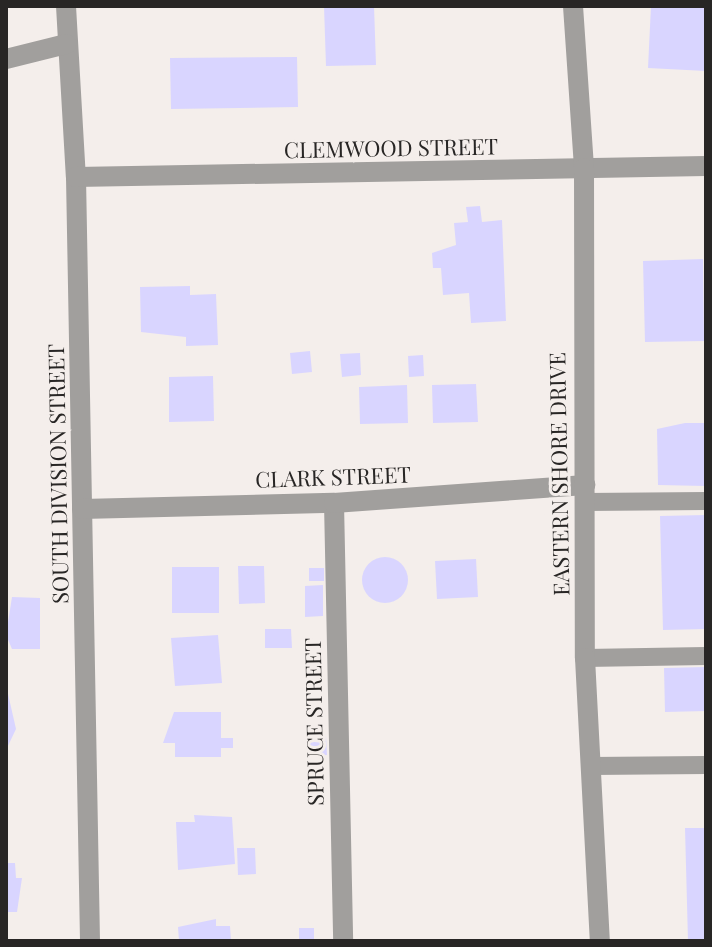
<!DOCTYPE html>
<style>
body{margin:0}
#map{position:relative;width:712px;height:947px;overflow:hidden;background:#f4eeeb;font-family:"Playfair Display",serif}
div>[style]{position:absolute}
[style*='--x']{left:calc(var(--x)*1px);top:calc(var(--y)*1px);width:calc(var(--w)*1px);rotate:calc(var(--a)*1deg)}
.building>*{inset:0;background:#d9d5ff}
.round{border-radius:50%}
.service>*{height:18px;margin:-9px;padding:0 9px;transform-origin:9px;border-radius:9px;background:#a19f9d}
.minor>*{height:20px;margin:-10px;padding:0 10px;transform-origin:10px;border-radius:10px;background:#a19f9d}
.tertiary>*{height:20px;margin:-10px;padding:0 10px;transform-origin:10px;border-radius:10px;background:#a19f9d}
span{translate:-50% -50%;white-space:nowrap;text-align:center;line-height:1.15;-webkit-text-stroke:6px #f4eeeb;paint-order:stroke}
.street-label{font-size:22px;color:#282625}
.frame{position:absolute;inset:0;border:8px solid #282625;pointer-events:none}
</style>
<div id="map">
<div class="building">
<i style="clip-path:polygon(324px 6px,374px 6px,376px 65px,326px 66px)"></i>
<i style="clip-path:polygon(651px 6px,706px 6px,706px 71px,648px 68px)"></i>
<i style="clip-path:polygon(297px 57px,298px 107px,171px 109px,170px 58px)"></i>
<i style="clip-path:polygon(480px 206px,482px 222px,502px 220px,506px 321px,471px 323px,469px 293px,443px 295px,441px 268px,433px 268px,432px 253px,456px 245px,454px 223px,468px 222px,466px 207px)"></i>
<i style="clip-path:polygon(703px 259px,704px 341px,645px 342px,643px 261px)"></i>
<i style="clip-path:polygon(190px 286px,190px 295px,216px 294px,218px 345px,186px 346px,186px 337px,141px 332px,140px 287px)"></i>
<i style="clip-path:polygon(310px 351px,312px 372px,292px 374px,290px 353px)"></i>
<i style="clip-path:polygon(360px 353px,361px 375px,342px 377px,340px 354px)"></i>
<i style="clip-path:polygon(423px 355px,424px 376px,409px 377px,408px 356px)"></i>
<i style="clip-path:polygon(213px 376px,214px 421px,169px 422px,169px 377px)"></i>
<i style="clip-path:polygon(476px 384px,478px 422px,433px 423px,432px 385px)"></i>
<i style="clip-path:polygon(407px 385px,408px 423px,360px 424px,359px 387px)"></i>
<i style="clip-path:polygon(685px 423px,706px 423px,706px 486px,658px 485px,657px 429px)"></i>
<i style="clip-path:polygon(706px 515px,706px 629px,663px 630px,660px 516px)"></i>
<i class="round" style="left:362px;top:557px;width:46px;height:46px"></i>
<i style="clip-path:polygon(476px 559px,478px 597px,437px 599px,435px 561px)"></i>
<i style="clip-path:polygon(238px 566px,264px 566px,265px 603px,239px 604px)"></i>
<i style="clip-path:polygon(172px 567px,219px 567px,219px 613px,172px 613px)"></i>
<i style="clip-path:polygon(309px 568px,324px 568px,324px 581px,309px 581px)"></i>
<i style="clip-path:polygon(323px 585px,323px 616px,305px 617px,305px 586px)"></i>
<i style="clip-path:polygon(12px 597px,40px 598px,40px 649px,12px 649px,6px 635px)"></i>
<i style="clip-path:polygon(265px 629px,291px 629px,292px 648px,265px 648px)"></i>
<i style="clip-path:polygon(218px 635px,222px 683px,175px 686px,171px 638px)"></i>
<i style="clip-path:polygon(706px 667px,706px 711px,665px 712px,664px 668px)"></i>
<i style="clip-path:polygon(6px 685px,16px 729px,6px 750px)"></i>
<i style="clip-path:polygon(174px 712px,221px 712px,221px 738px,233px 738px,233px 748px,221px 748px,221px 757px,175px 757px,175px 743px,163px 743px)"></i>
<i style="clip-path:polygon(306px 736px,326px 736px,327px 755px,307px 756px)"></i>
<i style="clip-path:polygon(194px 815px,232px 817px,235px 864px,178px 870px,176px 822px,195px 822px)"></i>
<i style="clip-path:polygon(685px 828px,706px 828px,706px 941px,688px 941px)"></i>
<i style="clip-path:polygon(237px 848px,255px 848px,256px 874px,238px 875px)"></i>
<i style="clip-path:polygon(6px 863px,15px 863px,16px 878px,22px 878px,17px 912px,6px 912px)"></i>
<i style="clip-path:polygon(216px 919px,216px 926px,230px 926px,231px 941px,179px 941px,178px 927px)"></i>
<i style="clip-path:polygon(299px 928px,314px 928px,314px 941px,299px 941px)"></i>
</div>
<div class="service">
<i style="--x:585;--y:502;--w:121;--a:-0.5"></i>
<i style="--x:585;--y:658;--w:121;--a:-0.9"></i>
<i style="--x:591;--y:766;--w:115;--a:-0.5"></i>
</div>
<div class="minor">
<i style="--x:66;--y:6;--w:171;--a:86.7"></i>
<i style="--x:76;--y:177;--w:764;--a:88.95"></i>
<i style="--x:6;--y:59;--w:62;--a:-14"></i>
<i style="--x:76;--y:177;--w:630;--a:-1"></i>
<i style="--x:334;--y:503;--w:438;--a:88.8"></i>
<i style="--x:82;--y:509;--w:252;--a:-1.4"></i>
<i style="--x:334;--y:503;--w:252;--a:-4.1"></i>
</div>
<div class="tertiary">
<i style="--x:573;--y:6;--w:162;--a:86.1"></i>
<i style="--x:584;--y:168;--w:490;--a:89.9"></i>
<i style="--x:585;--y:658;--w:283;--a:87"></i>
</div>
<div class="street-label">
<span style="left:391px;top:148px;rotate:-1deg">CLEMWOOD STREET</span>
<span style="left:58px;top:474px;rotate:-91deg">SOUTH DIVISION STREET</span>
<span style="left:559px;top:474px;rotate:-91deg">EASTERN SHORE DRIVE</span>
<span style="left:333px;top:477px;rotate:-2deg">CLARK STREET</span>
<span style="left:314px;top:722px;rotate:-91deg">SPRUCE STREET</span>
</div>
<div class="frame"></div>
</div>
